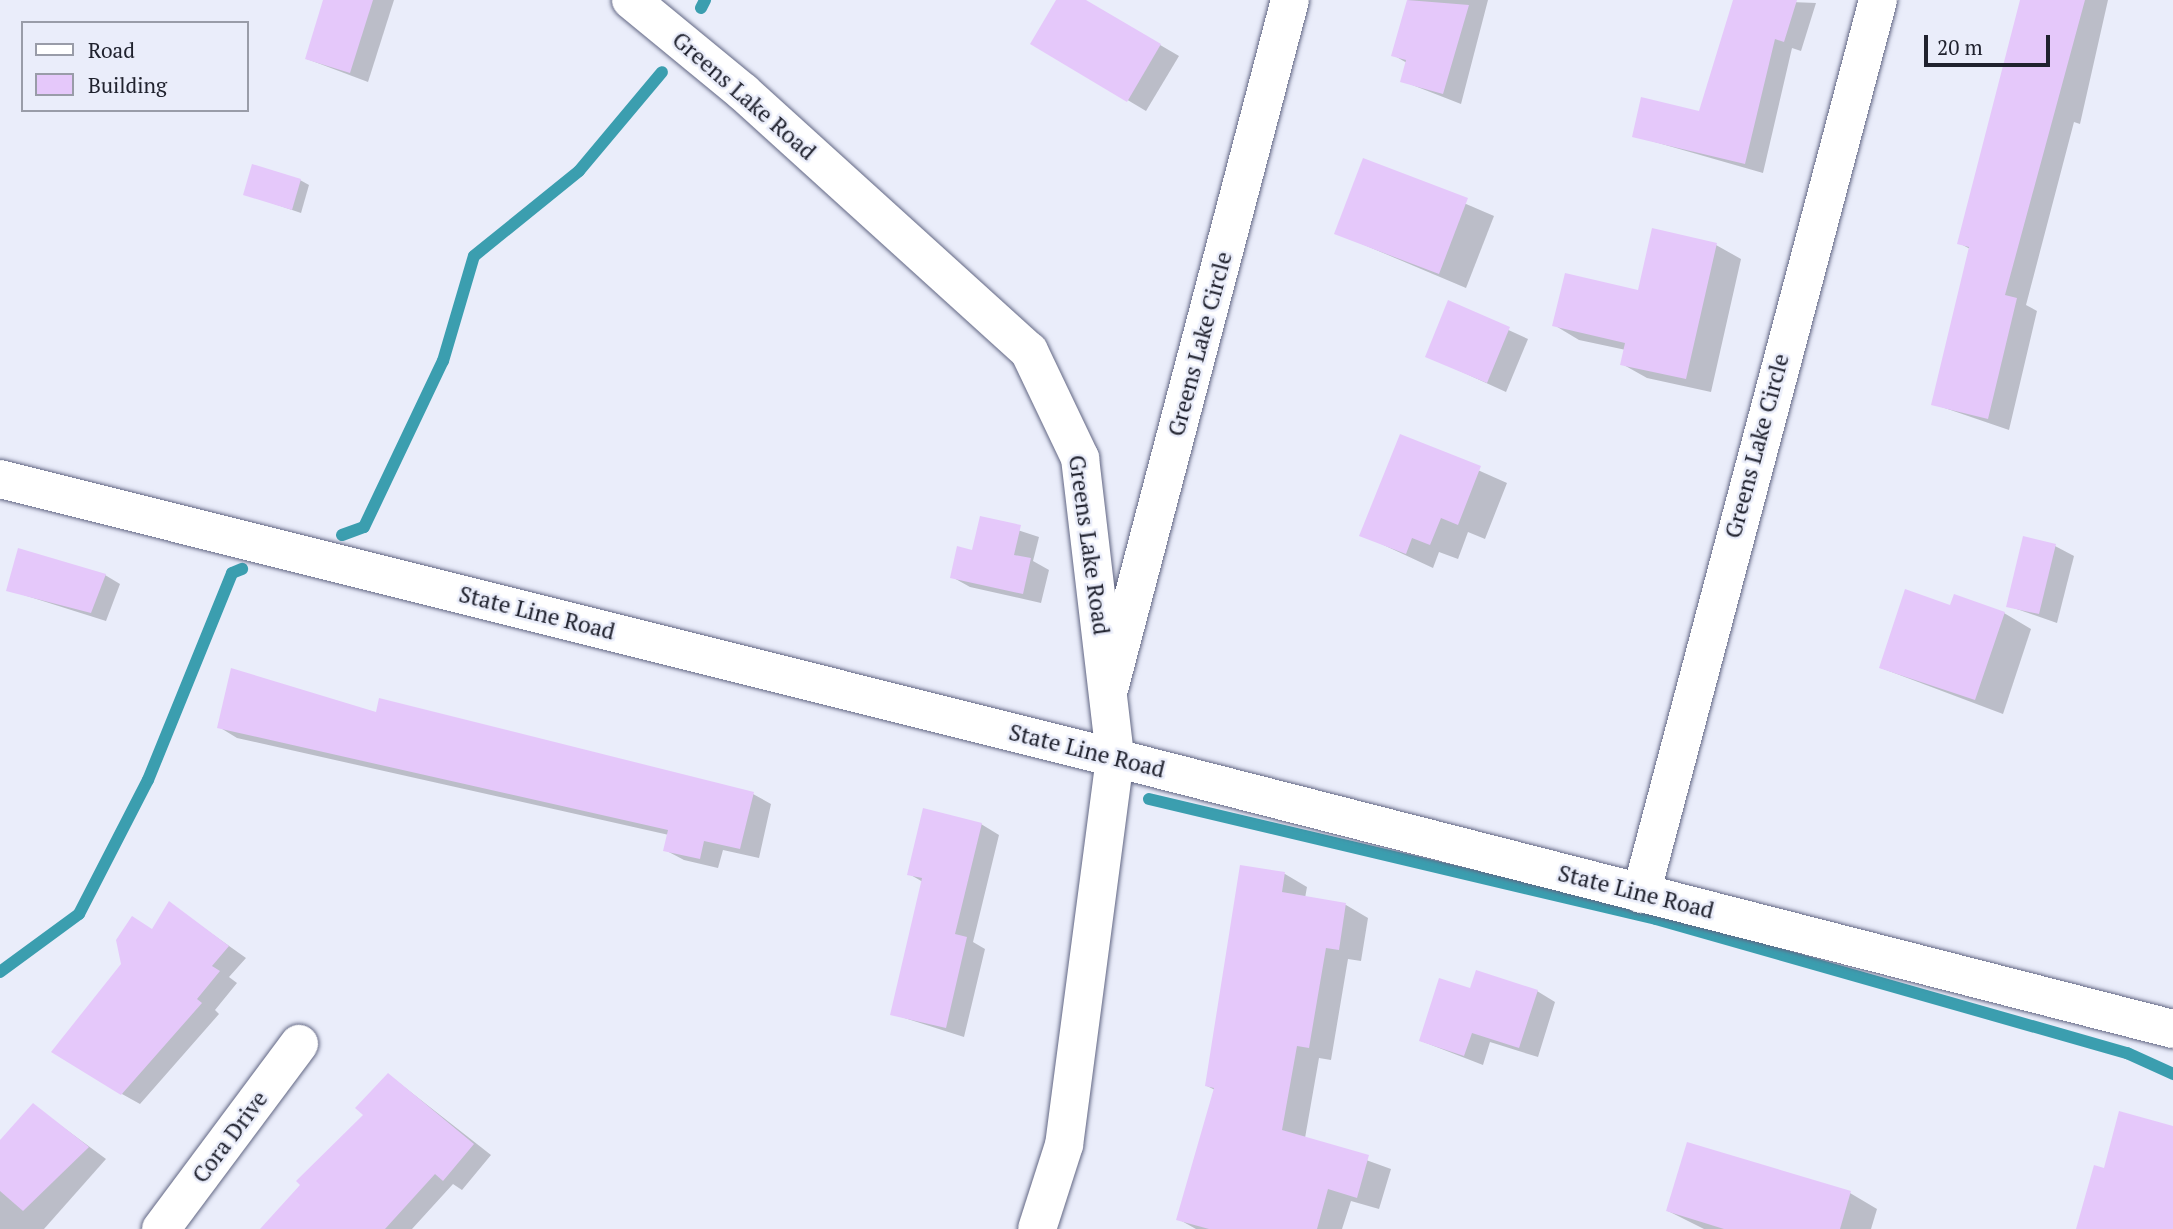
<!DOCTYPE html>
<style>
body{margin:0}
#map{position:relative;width:2173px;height:1229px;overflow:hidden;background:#eaedfa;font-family:"PT Serif",serif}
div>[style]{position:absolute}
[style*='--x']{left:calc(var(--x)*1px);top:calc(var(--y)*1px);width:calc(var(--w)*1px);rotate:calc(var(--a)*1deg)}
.shadow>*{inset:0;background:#0003}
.stream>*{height:12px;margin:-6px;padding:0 6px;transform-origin:6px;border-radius:6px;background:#3b9eaf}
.building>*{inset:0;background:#e5c8fa}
.roads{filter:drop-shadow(0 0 2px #616683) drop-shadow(0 0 2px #616683)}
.minor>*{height:38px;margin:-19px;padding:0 19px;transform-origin:19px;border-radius:19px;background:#fff}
.tertiary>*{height:38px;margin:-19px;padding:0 19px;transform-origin:19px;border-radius:19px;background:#fff}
span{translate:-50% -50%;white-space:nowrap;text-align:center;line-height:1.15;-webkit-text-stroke:5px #eaedfa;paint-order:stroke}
.street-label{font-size:23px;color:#20222e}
.legend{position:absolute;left:21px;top:21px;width:228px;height:91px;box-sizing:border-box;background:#eaedfa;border:2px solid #999ca8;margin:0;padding:9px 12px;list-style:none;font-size:21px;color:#20222e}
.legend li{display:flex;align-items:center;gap:14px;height:35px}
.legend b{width:35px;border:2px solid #999ca8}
.scale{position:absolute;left:1924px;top:35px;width:126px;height:32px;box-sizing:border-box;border:4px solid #20222e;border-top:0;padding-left:9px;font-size:21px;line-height:24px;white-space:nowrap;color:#20222e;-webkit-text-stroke:5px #eaedfa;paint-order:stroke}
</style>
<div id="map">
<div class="shadow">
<i style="clip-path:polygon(325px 0,394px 0,368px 82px,307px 59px)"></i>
<i style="clip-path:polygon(1058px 0,1083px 0,1179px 56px,1146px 111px,1032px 43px)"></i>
<i style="clip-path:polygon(1408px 0,1488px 0,1461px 104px,1402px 81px,1407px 63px,1393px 55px)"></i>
<i style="clip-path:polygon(1736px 0,1816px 3px,1801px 51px,1792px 48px,1763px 173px,1634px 136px,1700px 113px)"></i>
<i style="clip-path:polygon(2021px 0,2108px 0,2080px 124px,2074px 122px,2026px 305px,2037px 311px,2009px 430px,1933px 404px,1970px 249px,1959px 243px)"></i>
<i style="clip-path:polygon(1364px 160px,1494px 216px,1466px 288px,1336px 233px)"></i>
<i style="clip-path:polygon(300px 180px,309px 185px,301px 213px,245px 194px)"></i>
<i style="clip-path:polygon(1716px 245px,1741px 259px,1711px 392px,1647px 378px,1622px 364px,1626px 350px,1579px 340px,1554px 325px,1639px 292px)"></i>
<i style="clip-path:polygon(1449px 303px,1528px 339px,1506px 392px,1427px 356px)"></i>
<i style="clip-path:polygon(1401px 436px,1507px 483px,1485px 539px,1468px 532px,1458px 559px,1439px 552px,1433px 568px,1362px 535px)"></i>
<i style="clip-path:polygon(981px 518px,1039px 537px,1033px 561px,1049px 570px,1041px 603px,970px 587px,952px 577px,974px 552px)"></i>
<i style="clip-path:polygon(2055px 546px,2074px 556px,2057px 623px,2008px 606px)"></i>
<i style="clip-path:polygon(105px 575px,120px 584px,106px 621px,8px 590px)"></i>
<i style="clip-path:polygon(2004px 613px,2031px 629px,2003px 714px,1881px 668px)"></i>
<i style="clip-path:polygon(377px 714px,753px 794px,771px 804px,759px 858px,723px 850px,718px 868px,684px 860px,665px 850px,669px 835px,237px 738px,219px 727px)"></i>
<i style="clip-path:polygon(981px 824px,999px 835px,973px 942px,985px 949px,964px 1037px,892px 1014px,923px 882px,909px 874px)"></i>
<i style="clip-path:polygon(1242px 867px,1285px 874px,1307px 887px,1305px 898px,1346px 905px,1368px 918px,1361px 961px,1348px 959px,1331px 1060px,1319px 1058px,1305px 1138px,1391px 1169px,1379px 1209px,1351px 1201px,1342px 1229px,1196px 1229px,1178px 1219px,1215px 1090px,1207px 1086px)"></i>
<i style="clip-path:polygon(170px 904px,246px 958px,229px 977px,237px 983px,215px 1010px,219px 1014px,140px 1104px,122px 1094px,153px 931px)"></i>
<i style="clip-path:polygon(1471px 990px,1537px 991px,1555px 1002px,1538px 1057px,1490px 1042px,1483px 1065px,1421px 1041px)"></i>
<i style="clip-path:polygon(389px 1075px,491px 1155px,462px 1190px,453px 1184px,412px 1229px,262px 1229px,365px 1115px)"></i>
<i style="clip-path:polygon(33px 1105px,106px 1159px,44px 1229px,0 1229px,0 1147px)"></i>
<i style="clip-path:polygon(1850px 1193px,1877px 1209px,1871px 1229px,1704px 1229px,1668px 1211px)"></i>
</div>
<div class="stream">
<i style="--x:701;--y:8;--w:9;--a:-63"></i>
<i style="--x:342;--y:535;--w:23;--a:-20"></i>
<i style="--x:364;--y:527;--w:184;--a:-64.6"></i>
<i style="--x:443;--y:361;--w:109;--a:-73.6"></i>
<i style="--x:474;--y:256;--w:135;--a:-39"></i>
<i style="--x:579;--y:171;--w:129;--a:-50"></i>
<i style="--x:1149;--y:799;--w:521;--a:13.32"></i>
<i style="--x:1656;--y:919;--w:490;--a:15.9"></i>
<i style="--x:2127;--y:1053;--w:51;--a:24.5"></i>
<i style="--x:0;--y:972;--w:98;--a:-36.3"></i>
<i style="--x:79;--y:914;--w:151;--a:-62.8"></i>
<i style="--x:148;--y:780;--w:223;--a:-67.9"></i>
<i style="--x:232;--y:573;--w:11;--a:-22"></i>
</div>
<div class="building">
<i style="clip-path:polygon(323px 0,373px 0,350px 73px,305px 59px)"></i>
<i style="clip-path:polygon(1056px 0,1086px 0,1161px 44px,1127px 102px,1030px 44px)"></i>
<i style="clip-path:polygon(1407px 0,1469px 5px,1443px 94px,1400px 82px,1406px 60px,1391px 56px)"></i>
<i style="clip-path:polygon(1733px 0,1797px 0,1784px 42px,1775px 39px,1745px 164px,1632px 137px,1641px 97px,1699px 111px)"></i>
<i style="clip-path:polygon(2020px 0,2085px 0,2005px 295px,2017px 298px,1988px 419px,1931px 405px,1969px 247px,1957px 244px)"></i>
<i style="clip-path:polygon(1363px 158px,1468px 198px,1439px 274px,1334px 234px)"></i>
<i style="clip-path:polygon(252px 164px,301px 179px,292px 210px,243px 195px)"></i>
<i style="clip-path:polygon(1652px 228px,1717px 243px,1686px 379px,1620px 365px,1625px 343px,1552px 326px,1565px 273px,1638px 290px)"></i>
<i style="clip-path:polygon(1448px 300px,1510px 327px,1487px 383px,1425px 357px)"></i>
<i style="clip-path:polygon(1400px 434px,1481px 466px,1458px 525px,1441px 518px,1430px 545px,1412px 538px,1406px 554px,1359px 536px)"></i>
<i style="clip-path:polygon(980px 516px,1021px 525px,1014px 555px,1031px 558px,1023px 594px,950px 578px,957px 546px,972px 550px)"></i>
<i style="clip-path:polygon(2023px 536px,2056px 544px,2039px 614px,2006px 607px)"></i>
<i style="clip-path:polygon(18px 548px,106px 574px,91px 613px,6px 591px)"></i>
<i style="clip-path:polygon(1905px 589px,1950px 605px,1954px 594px,2005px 612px,1975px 700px,1879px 668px)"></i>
<i style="clip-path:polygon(231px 668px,376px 712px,379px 698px,754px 792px,740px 849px,704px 841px,700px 859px,663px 851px,668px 830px,217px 728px)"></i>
<i style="clip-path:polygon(923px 808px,982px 823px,955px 934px,967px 937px,946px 1028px,890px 1015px,922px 878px,907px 875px)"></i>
<i style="clip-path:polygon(1240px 865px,1285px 872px,1282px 892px,1346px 903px,1339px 950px,1326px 948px,1309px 1048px,1297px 1046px,1282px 1130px,1369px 1155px,1357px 1198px,1328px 1189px,1317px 1229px,1209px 1229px,1176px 1220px,1214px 1088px,1205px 1086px)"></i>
<i style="clip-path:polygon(169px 901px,229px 946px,212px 966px,220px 971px,197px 999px,202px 1003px,121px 1095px,51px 1052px,121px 964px,116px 940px,132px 916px,152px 929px)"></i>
<i style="clip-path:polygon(1476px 970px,1538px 990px,1519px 1048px,1472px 1033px,1464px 1056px,1419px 1041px,1439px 978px,1470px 988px)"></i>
<i style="clip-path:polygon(388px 1073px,474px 1144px,443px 1181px,435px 1174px,385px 1229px,260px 1229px,300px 1185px,296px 1181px,363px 1115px,355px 1108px)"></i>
<i style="clip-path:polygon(33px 1103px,89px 1147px,23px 1211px,0 1191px,0 1140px)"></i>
<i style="clip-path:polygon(2119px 1111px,2173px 1126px,2173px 1229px,2076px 1229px,2094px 1165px,2104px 1168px)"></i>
<i style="clip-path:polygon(1687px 1142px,1851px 1191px,1840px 1229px,1724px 1229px,1666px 1211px)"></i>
</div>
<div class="roads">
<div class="minor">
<i style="--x:1109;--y:689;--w:712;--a:-75.28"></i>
<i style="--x:1115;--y:758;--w:1092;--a:14.37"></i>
<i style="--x:1641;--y:894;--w:925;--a:-75.15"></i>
<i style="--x:161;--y:1229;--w:231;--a:-53.3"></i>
</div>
<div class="tertiary">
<i style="--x:631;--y:0;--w:145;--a:39.4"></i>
<i style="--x:743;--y:92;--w:386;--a:42.2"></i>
<i style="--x:1029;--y:351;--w:119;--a:64.5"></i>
<i style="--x:1080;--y:458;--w:302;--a:83.3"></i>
<i style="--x:1115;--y:758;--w:390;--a:97.5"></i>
<i style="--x:1064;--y:1145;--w:88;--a:107.8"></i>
<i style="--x:0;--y:479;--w:1149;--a:14.05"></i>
</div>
</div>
<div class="street-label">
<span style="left:744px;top:96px;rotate:41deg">Greens Lake Road</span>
<span style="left:1200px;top:344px;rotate:-75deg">Greens Lake Circle</span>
<span style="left:1757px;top:446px;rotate:-75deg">Greens Lake Circle</span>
<span style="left:1089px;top:545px;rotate:82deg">Greens Lake Road</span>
<span style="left:537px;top:613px;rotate:14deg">State Line Road</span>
<span style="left:1087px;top:751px;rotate:14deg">State Line Road</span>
<span style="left:1636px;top:892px;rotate:14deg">State Line Road</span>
<span style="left:230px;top:1137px;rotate:-53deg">Cora Drive</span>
</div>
<ul class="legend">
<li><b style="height:9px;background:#fff"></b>Road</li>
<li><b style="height:19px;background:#e5c8fa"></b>Building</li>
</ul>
<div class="scale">20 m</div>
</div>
